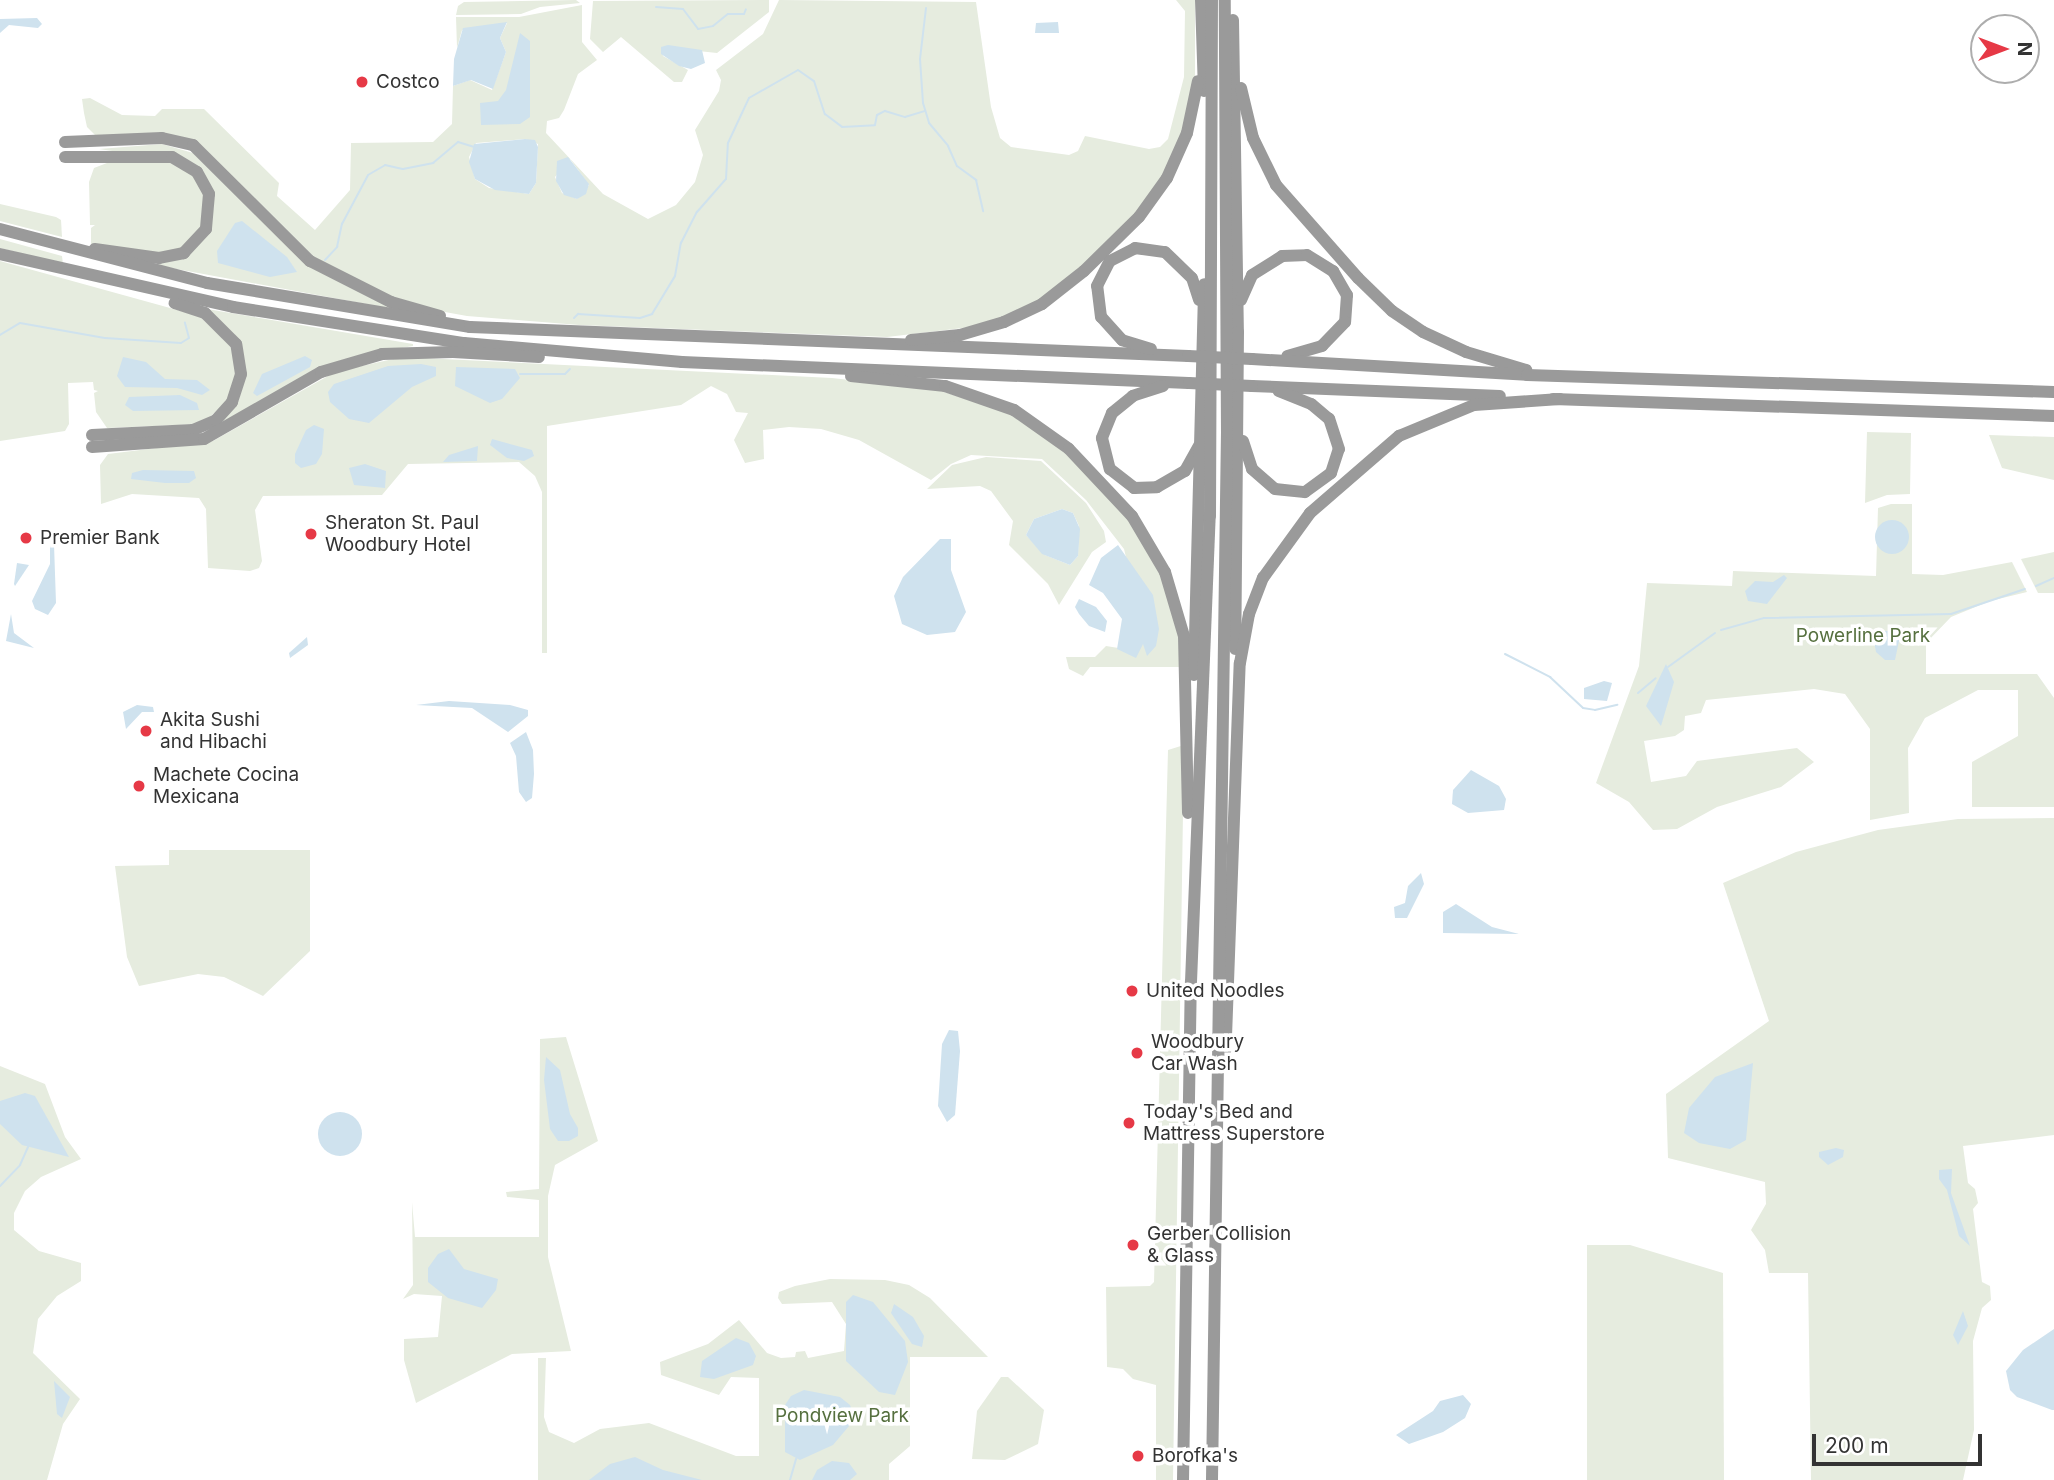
<!DOCTYPE html>
<style>
body{margin:0}
#map{position:relative;width:2054px;height:1480px;overflow:hidden;background:#fff;font-family:Inter,sans-serif}
div>[style]{position:absolute}
[style*='--x']{left:calc(var(--x)*1px);top:calc(var(--y)*1px);width:calc(var(--w)*1px);rotate:calc(var(--a)*1deg)}
.green>*{inset:0;background:#e6ecdf}
.water>*{inset:0;background:#cfe2ee}
.round{border-radius:50%}
.stream>*{height:2px;margin:-1px;padding:0 1px;transform-origin:1px;border-radius:1px;background:#cfe2ee}
.highway>*{height:12px;margin:-6px;padding:0 6px;transform-origin:6px;border-radius:6px;background:#9a9a9a}
.highway-bridge>*{height:12px;margin:-6px;padding:0 6px;transform-origin:6px;border-radius:6px;background:#9a9a9a}
.dots>*{width:19px;height:19px;translate:-50% -50%;box-sizing:border-box;border:4px solid #fff;border-radius:50%}
span{translate:-50% -50%;white-space:nowrap;text-align:center;line-height:1.15;-webkit-text-stroke:7px #fff;paint-order:stroke}
.poi-label{font-size:19px;color:#333}
.left{translate:0 -50%;text-align:left}
.park-label{font-size:19px;color:#56703f}
.north{position:absolute;left:1970px;top:14px;width:70px;height:70px;box-sizing:border-box;background:#fff;border:2px solid #adadad;border-radius:50%;rotate:90deg;font-size:19px;font-weight:700;line-height:28px;text-align:center;color:#333}
.north::after{content:'';display:block;margin:auto;width:24px;height:32px;background:#e63946;clip-path:polygon(50% 0,100% 100%,50% 72%,0 100%)}
.scale{position:absolute;left:1812px;top:1434px;width:170px;height:32px;box-sizing:border-box;border:4px solid #333;border-top:0;padding-left:9px;font-size:21px;line-height:24px;white-space:nowrap;color:#333;-webkit-text-stroke:5px #fff;paint-order:stroke}
</style>
<div id="map">
<div class="green">
<i style="clip-path:polygon(576px 0,580px 3px,540px 7px,521px 14px,456px 15px,458px 6px,464px 2px)"></i>
<i style="clip-path:polygon(769px 0,769px 12px,717px 53px,661px 47px,663px 56px,688px 70px,682px 82px,674px 82px,621px 37px,603px 52px,590px 39px,593px 1px)"></i>
<i style="clip-path:polygon(evenodd,779px 0,976px 2px,991px 107px,1000px 138px,1011px 147px,1069px 155px,1078px 151px,1085px 136px,1149px 149px,1160px 147px,1168px 139px,1184px 77px,1185px 11px,1176px 0,1195px 0,1195px 82px,1188px 119px,1157px 189px,1086px 266px,1037px 303px,988px 325px,887px 337px,579px 325px,467px 316px,412px 306px,322px 265px,202px 146px,95px 135px,87px 127px,84px 113px,82px 99px,90px 98px,122px 115px,155px 116px,162px 109px,204px 109px,279px 183px,277px 196px,315px 230px,350px 190px,351px 143px,433px 142px,452px 124px,453px 86px,470px 80px,492px 90px,506px 52px,500px 38px,507px 23px,462px 30px,457px 48px,456px 17px,519px 17px,582px 5px,582px 42px,597px 60px,578px 74px,564px 110px,559px 118px,547px 121px,546px 133px,603px 194px,648px 219px,676px 205px,695px 182px,703px 155px,695px 130px,719px 91px,721px 80px,716px 70px,763px 34px,779px 0,525px 139px,538px 144px,536px 183px,529px 194px,489px 188px,475px 179px,469px 157px,476px 143px,525px 139px,779px 0,570px 159px,589px 185px,577px 199px,562px 193px,555px 177px,570px 159px)"></i>
<i style="clip-path:polygon(162px 144px,193px 153px,271px 230px,393px 309px,155px 265px,211px 227px,214px 202px,193px 163px,99px 149px)"></i>
<i style="clip-path:polygon(169px 162px,188px 170px,201px 185px,208px 208px,195px 240px,170px 254px,91px 244px,91px 228px,95px 225px,90px 225px,89px 182px,94px 168px,107px 163px)"></i>
<i style="clip-path:polygon(0 204px,56px 217px,61px 220px,62px 237px,0 221px)"></i>
<i style="clip-path:polygon(0 239px,62px 256px,63px 264px,0 248px)"></i>
<i style="clip-path:polygon(0 261px,199px 316px,229px 343px,237px 366px,231px 398px,202px 424px,107px 428px,96px 412px,94px 393px,98px 391px,94px 390px,93px 382px,68px 383px,69px 424px,65px 431px,0 441px)"></i>
<i style="clip-path:polygon(207px 309px,413px 344px,413px 346px,367px 354px,218px 425px,239px 400px,244px 358px)"></i>
<i style="clip-path:polygon(402px 357px,832px 378px,938px 390px,1013px 414px,1053px 441px,1127px 515px,1170px 591px,1184px 667px,1090px 667px,1083px 676px,1069px 669px,1066px 657px,1095px 657px,1106px 646px,1137px 651px,1142px 622px,1124px 549px,1086px 500px,1042px 459px,971px 455px,951px 464px,931px 480px,859px 440px,821px 429px,789px 427px,763px 430px,764px 459px,745px 463px,734px 440px,748px 413px,736px 412px,727px 394px,711px 386px,681px 405px,547px 426px,547px 653px,542px 653px,542px 492px,535px 476px,519px 462px,408px 464px,382px 495px,263px 496px,255px 510px,262px 561px,259px 568px,250px 571px,208px 568px,206px 509px,199px 498px,132px 494px,101px 504px,100px 465px,108px 454px,213px 441px,335px 372px)"></i>
<i style="clip-path:polygon(1867px 432px,1911px 433px,1910px 494px,1887px 495px,1865px 503px)"></i>
<i style="clip-path:polygon(1989px 435px,2054px 437px,2054px 480px,2002px 468px)"></i>
<i style="clip-path:polygon(evenodd,986px 457px,1041px 461px,1086px 503px,1104px 531px,1106px 542px,1092px 552px,1059px 605px,1048px 584px,1009px 545px,1013px 521px,991px 491px,980px 486px,927px 489px,952px 465px,986px 457px,1062px 509px,1073px 513px,1079px 526px,1078px 556px,1070px 565px,1045px 555px,1026px 535px,1034px 519px,1062px 509px)"></i>
<i style="clip-path:polygon(1891px 504px,1912px 504px,1912px 574px,1943px 575px,2012px 562px,2027px 592px,1990px 601px,1951px 617px,1926px 643px,1926px 674px,2037px 674px,2054px 698px,2054px 807px,1972px 807px,1972px 762px,2018px 736px,2018px 690px,1978px 690px,1925px 718px,1908px 748px,1909px 813px,1870px 820px,1870px 729px,1845px 694px,1814px 689px,1706px 700px,1701px 713px,1685px 716px,1684px 730px,1675px 736px,1644px 741px,1651px 782px,1686px 776px,1697px 761px,1797px 748px,1814px 762px,1781px 787px,1717px 807px,1677px 829px,1653px 830px,1629px 802px,1596px 783px,1639px 666px,1647px 583px,1732px 586px,1733px 571px,1876px 576px,1878px 508px)"></i>
<i style="clip-path:polygon(2054px 552px,2054px 593px,2038px 593px,2021px 559px)"></i>
<i style="clip-path:polygon(1184px 745px,1173px 1480px,1156px 1480px,1156px 1385px,1133px 1379px,1123px 1369px,1107px 1367px,1106px 1287px,1150px 1286px,1154px 1282px,1168px 750px)"></i>
<i style="clip-path:polygon(2054px 818px,2054px 1135px,1963px 1146px,1968px 1183px,1975px 1189px,1978px 1203px,1973px 1209px,1982px 1282px,1990px 1286px,1991px 1300px,1982px 1308px,1973px 1341px,1974px 1430px,1963px 1480px,1811px 1480px,1808px 1273px,1769px 1273px,1765px 1250px,1751px 1230px,1766px 1204px,1765px 1182px,1668px 1158px,1666px 1094px,1769px 1021px,1723px 883px,1796px 852px,1878px 830px,1958px 819px)"></i>
<i style="clip-path:polygon(169px 850px,310px 850px,310px 951px,263px 996px,224px 977px,198px 974px,139px 986px,127px 957px,115px 866px,169px 865px)"></i>
<i style="clip-path:polygon(566px 1037px,598px 1141px,555px 1165px,548px 1196px,548px 1257px,571px 1351px,512px 1354px,416px 1403px,404px 1360px,404px 1339px,438px 1337px,442px 1296px,414px 1294px,403px 1299px,413px 1285px,412px 1202px,415px 1237px,539px 1237px,539px 1200px,507px 1197px,506px 1192px,539px 1189px,540px 1039px)"></i>
<i style="clip-path:polygon(0 1066px,45px 1084px,65px 1137px,81px 1159px,41px 1177px,25px 1191px,14px 1213px,14px 1230px,39px 1251px,81px 1263px,81px 1281px,57px 1296px,38px 1319px,33px 1353px,80px 1399px,63px 1424px,47px 1480px,0 1480px)"></i>
<i style="clip-path:polygon(1587px 1245px,1630px 1245px,1723px 1273px,1724px 1480px,1587px 1480px)"></i>
<i style="clip-path:polygon(830px 1279px,885px 1280px,909px 1285px,930px 1298px,988px 1357px,910px 1357px,910px 1446px,889px 1464px,889px 1480px,538px 1480px,538px 1358px,546px 1358px,544px 1417px,549px 1432px,574px 1443px,600px 1429px,649px 1423px,736px 1456px,759px 1456px,759px 1378px,731px 1377px,719px 1395px,661px 1375px,660px 1362px,708px 1344px,739px 1320px,767px 1353px,781px 1358px,795px 1357px,796px 1352px,805px 1351px,808px 1358px,844px 1351px,846px 1324px,832px 1302px,782px 1304px,778px 1298px,779px 1292px,795px 1286px)"></i>
<i style="clip-path:polygon(1001px 1377px,1008px 1377px,1044px 1410px,1038px 1444px,1005px 1460px,972px 1459px,977px 1411px)"></i>
</div>
<div class="water">
<i style="clip-path:polygon(37px 18px,42px 24px,38px 28px,9px 25px,0 33px,0 19px)"></i>
<i style="clip-path:polygon(507px 22px,500px 38px,506px 52px,493px 89px,471px 80px,453px 86px,454px 59px,463px 28px)"></i>
<i style="clip-path:polygon(1058px 22px,1059px 33px,1035px 33px,1036px 23px)"></i>
<i style="clip-path:polygon(520px 33px,530px 41px,530px 117px,520px 124px,481px 125px,480px 103px,498px 101px,506px 90px)"></i>
<i style="clip-path:polygon(668px 45px,702px 50px,705px 63px,691px 69px,679px 66px,661px 54px,661px 47px)"></i>
<i style="clip-path:polygon(525px 139px,535px 140px,538px 147px,536px 183px,529px 194px,495px 190px,475px 179px,469px 162px,474px 144px)"></i>
<i style="clip-path:polygon(568px 157px,589px 184px,586px 194px,577px 199px,564px 195px,556px 181px,557px 161px)"></i>
<i style="clip-path:polygon(242px 221px,287px 257px,297px 272px,270px 277px,218px 263px,217px 251px,235px 223px)"></i>
<i style="clip-path:polygon(305px 356px,312px 360px,310px 367px,257px 396px,253px 393px,262px 374px)"></i>
<i style="clip-path:polygon(123px 357px,146px 362px,165px 379px,197px 380px,210px 390px,202px 395px,177px 388px,125px 387px,117px 376px)"></i>
<i style="clip-path:polygon(421px 364px,436px 367px,436px 376px,412px 387px,369px 423px,349px 419px,330px 402px,328px 392px,334px 384px,388px 366px)"></i>
<i style="clip-path:polygon(456px 367px,515px 369px,520px 378px,502px 399px,490px 403px,455px 386px)"></i>
<i style="clip-path:polygon(180px 395px,197px 403px,199px 410px,133px 411px,125px 405px,129px 397px)"></i>
<i style="clip-path:polygon(314px 425px,324px 429px,322px 454px,316px 464px,301px 468px,295px 463px,295px 454px,306px 430px)"></i>
<i style="clip-path:polygon(492px 439px,532px 450px,534px 456px,524px 461px,507px 458px,490px 445px)"></i>
<i style="clip-path:polygon(478px 446px,477px 461px,443px 462px,449px 455px)"></i>
<i style="clip-path:polygon(365px 464px,386px 471px,385px 488px,354px 485px,349px 468px)"></i>
<i style="clip-path:polygon(143px 470px,194px 471px,196px 478px,189px 483px,165px 483px,131px 479px,132px 473px)"></i>
<i style="clip-path:polygon(1062px 509px,1073px 513px,1080px 529px,1078px 556px,1070px 565px,1042px 554px,1026px 535px,1034px 519px)"></i>
<i class="round" style="left:1875px;top:520px;width:34px;height:34px"></i>
<i style="clip-path:polygon(940px 539px,951px 539px,951px 570px,966px 612px,955px 632px,927px 635px,902px 624px,894px 596px,903px 577px)"></i>
<i style="clip-path:polygon(54px 544px,56px 603px,48px 615px,35px 609px,32px 601px,50px 564px,50px 546px)"></i>
<i style="clip-path:polygon(1118px 545px,1153px 595px,1159px 629px,1156px 646px,1147px 656px,1143px 644px,1136px 658px,1117px 649px,1122px 619px,1103px 593px,1089px 585px,1101px 558px)"></i>
<i style="clip-path:polygon(17px 563px,29px 565px,15px 586px,14px 584px)"></i>
<i style="clip-path:polygon(1784px 575px,1787px 578px,1767px 604px,1748px 601px,1745px 591px,1755px 581px,1773px 582px)"></i>
<i style="clip-path:polygon(1079px 599px,1096px 607px,1107px 621px,1105px 632px,1089px 626px,1079px 614px,1075px 607px)"></i>
<i style="clip-path:polygon(11px 614px,14px 633px,34px 648px,6px 641px)"></i>
<i style="clip-path:polygon(1872px 631px,1894px 631px,1900px 636px,1895px 660px,1885px 660px,1876px 652px)"></i>
<i style="clip-path:polygon(307px 637px,308px 645px,290px 658px,289px 653px)"></i>
<i style="clip-path:polygon(1666px 664px,1674px 682px,1661px 726px,1646px 706px)"></i>
<i style="clip-path:polygon(1604px 681px,1612px 683px,1607px 701px,1584px 699px,1584px 688px)"></i>
<i style="clip-path:polygon(449px 701px,510px 705px,528px 710px,528px 716px,508px 732px,472px 708px,416px 705px)"></i>
<i style="clip-path:polygon(137px 705px,153px 707px,154px 712px,142px 712px,126px 729px,123px 712px)"></i>
<i style="clip-path:polygon(526px 732px,533px 750px,534px 774px,532px 798px,526px 802px,519px 792px,516px 756px,510px 743px)"></i>
<i style="clip-path:polygon(1471px 770px,1499px 786px,1506px 799px,1504px 810px,1468px 813px,1452px 804px,1453px 790px)"></i>
<i style="clip-path:polygon(1421px 873px,1424px 884px,1407px 918px,1395px 918px,1394px 907px,1405px 903px,1408px 886px)"></i>
<i style="clip-path:polygon(1456px 904px,1492px 927px,1519px 934px,1443px 933px,1443px 912px)"></i>
<i style="clip-path:polygon(949px 1030px,958px 1031px,960px 1051px,955px 1115px,947px 1122px,938px 1106px,942px 1044px)"></i>
<i style="clip-path:polygon(546px 1057px,560px 1070px,570px 1114px,578px 1128px,578px 1136px,569px 1141px,558px 1141px,550px 1129px,544px 1080px)"></i>
<i style="clip-path:polygon(1753px 1063px,1746px 1140px,1730px 1149px,1699px 1143px,1684px 1133px,1689px 1108px,1715px 1077px)"></i>
<i style="clip-path:polygon(25px 1093px,35px 1096px,69px 1157px,22px 1145px,0 1124px,0 1101px)"></i>
<i class="round" style="left:318px;top:1112px;width:44px;height:44px"></i>
<i style="clip-path:polygon(1836px 1148px,1844px 1150px,1843px 1157px,1828px 1165px,1819px 1157px,1819px 1152px)"></i>
<i style="clip-path:polygon(1952px 1169px,1951px 1193px,1970px 1246px,1959px 1236px,1947px 1190px,1939px 1179px,1939px 1170px)"></i>
<i style="clip-path:polygon(449px 1249px,464px 1269px,498px 1279px,496px 1290px,482px 1308px,448px 1298px,428px 1282px,428px 1268px,438px 1254px)"></i>
<i style="clip-path:polygon(853px 1295px,873px 1302px,905px 1341px,908px 1362px,895px 1395px,879px 1392px,846px 1361px,846px 1302px)"></i>
<i style="clip-path:polygon(894px 1304px,913px 1317px,924px 1336px,922px 1347px,912px 1344px,891px 1313px)"></i>
<i style="clip-path:polygon(1963px 1311px,1968px 1326px,1958px 1345px,1953px 1335px)"></i>
<i style="clip-path:polygon(2054px 1329px,2054px 1410px,2052px 1410px,2017px 1397px,2010px 1390px,2006px 1371px,2023px 1350px)"></i>
<i style="clip-path:polygon(736px 1338px,749px 1343px,756px 1356px,753px 1365px,714px 1379px,700px 1377px,702px 1361px)"></i>
<i style="clip-path:polygon(54px 1381px,70px 1397px,62px 1418px,57px 1414px)"></i>
<i style="clip-path:polygon(804px 1390px,840px 1397px,850px 1405px,855px 1419px,833px 1445px,800px 1460px,785px 1452px,785px 1405px,791px 1396px)"></i>
<i style="clip-path:polygon(1463px 1395px,1471px 1404px,1465px 1418px,1443px 1432px,1409px 1444px,1396px 1435px,1433px 1411px,1440px 1401px)"></i>
<i style="clip-path:polygon(635px 1457px,663px 1470px,702px 1480px,589px 1480px,610px 1464px)"></i>
<i style="clip-path:polygon(832px 1461px,849px 1463px,857px 1474px,850px 1480px,812px 1480px,817px 1470px)"></i>
</div>
<div class="stream">
<i style="--x:656;--y:7;--w:27;--a:4"></i>
<i style="--x:683;--y:9;--w:25;--a:53"></i>
<i style="--x:698;--y:29;--w:15;--a:-11"></i>
<i style="--x:713;--y:26;--w:19;--a:-39"></i>
<i style="--x:728;--y:14;--w:16;--a:0"></i>
<i style="--x:744;--y:14;--w:5;--a:-68"></i>
<i style="--x:926;--y:8;--w:51;--a:96.7"></i>
<i style="--x:920;--y:59;--w:44;--a:86.1"></i>
<i style="--x:923;--y:103;--w:21;--a:73"></i>
<i style="--x:929;--y:123;--w:30;--a:50"></i>
<i style="--x:948;--y:146;--w:22;--a:66"></i>
<i style="--x:957;--y:166;--w:24;--a:36"></i>
<i style="--x:976;--y:180;--w:32;--a:77"></i>
<i style="--x:325;--y:260;--w:18;--a:-47"></i>
<i style="--x:337;--y:247;--w:24;--a:-78"></i>
<i style="--x:342;--y:224;--w:55;--a:-62"></i>
<i style="--x:368;--y:175;--w:20;--a:-30"></i>
<i style="--x:385;--y:165;--w:18;--a:13"></i>
<i style="--x:403;--y:169;--w:31;--a:-11"></i>
<i style="--x:433;--y:163;--w:33;--a:-40"></i>
<i style="--x:458;--y:142;--w:17;--a:17"></i>
<i style="--x:574;--y:318;--w:6;--a:-45"></i>
<i style="--x:578;--y:314;--w:62;--a:3.7"></i>
<i style="--x:640;--y:318;--w:13;--a:-18"></i>
<i style="--x:652;--y:314;--w:44;--a:-58.8"></i>
<i style="--x:675;--y:276;--w:34;--a:-80"></i>
<i style="--x:681;--y:243;--w:35;--a:-63"></i>
<i style="--x:697;--y:212;--w:44;--a:-48.7"></i>
<i style="--x:726;--y:179;--w:36;--a:-87"></i>
<i style="--x:728;--y:143;--w:50;--a:-65"></i>
<i style="--x:749;--y:98;--w:56;--a:-29.7"></i>
<i style="--x:798;--y:70;--w:19;--a:35"></i>
<i style="--x:814;--y:81;--w:35;--a:72"></i>
<i style="--x:825;--y:114;--w:21;--a:37"></i>
<i style="--x:842;--y:127;--w:33;--a:-3"></i>
<i style="--x:875;--y:125;--w:10;--a:-79"></i>
<i style="--x:877;--y:115;--w:9;--a:-27"></i>
<i style="--x:885;--y:111;--w:21;--a:17"></i>
<i style="--x:905;--y:117;--w:21;--a:-17"></i>
<i style="--x:0;--y:335;--w:23;--a:-31"></i>
<i style="--x:20;--y:323;--w:86;--a:10"></i>
<i style="--x:105;--y:338;--w:76;--a:3.8"></i>
<i style="--x:181;--y:343;--w:9;--a:-32"></i>
<i style="--x:189;--y:338;--w:16;--a:-105"></i>
<i style="--x:520;--y:374;--w:45;--a:0"></i>
<i style="--x:565;--y:374;--w:7;--a:-45"></i>
<i style="--x:2036;--y:586;--w:20;--a:-24"></i>
<i style="--x:1721;--y:630;--w:45;--a:-15.6"></i>
<i style="--x:1764;--y:618;--w:187;--a:-1.2"></i>
<i style="--x:1951;--y:614;--w:78;--a:-18.7"></i>
<i style="--x:1505;--y:654;--w:51;--a:27.1"></i>
<i style="--x:1550;--y:677;--w:45;--a:43.2"></i>
<i style="--x:1583;--y:708;--w:12;--a:9"></i>
<i style="--x:1595;--y:710;--w:23;--a:-13"></i>
<i style="--x:1668;--y:667;--w:58;--a:-35.9"></i>
<i style="--x:1638;--y:693;--w:23;--a:-40"></i>
<i style="--x:0;--y:1186;--w:29;--a:-46"></i>
<i style="--x:20;--y:1165;--w:20;--a:-66"></i>
<i style="--x:790;--y:1480;--w:22;--a:-74"></i>
</div>
<div class="highway">
<i style="--x:1201;--y:0;--w:91;--a:88.1"></i>
<i style="--x:1233;--y:20;--w:312;--a:89.1"></i>
<i style="--x:1238;--y:332;--w:317;--a:90.5"></i>
<i style="--x:1241;--y:88;--w:51;--a:76.5"></i>
<i style="--x:1253;--y:138;--w:52;--a:63.9"></i>
<i style="--x:1276;--y:185;--w:124;--a:48.6"></i>
<i style="--x:1358;--y:278;--w:47;--a:44.1"></i>
<i style="--x:1392;--y:311;--w:37;--a:34"></i>
<i style="--x:1423;--y:332;--w:47;--a:24.9"></i>
<i style="--x:1466;--y:352;--w:63;--a:16.7"></i>
<i style="--x:65;--y:142;--w:97;--a:-2.4"></i>
<i style="--x:162;--y:138;--w:32;--a:13"></i>
<i style="--x:193;--y:145;--w:165;--a:44.8"></i>
<i style="--x:310;--y:261;--w:91;--a:26.8"></i>
<i style="--x:391;--y:302;--w:51;--a:15.9"></i>
<i style="--x:65;--y:157;--w:107;--a:0"></i>
<i style="--x:172;--y:157;--w:29;--a:31"></i>
<i style="--x:197;--y:172;--w:25;--a:61"></i>
<i style="--x:209;--y:194;--w:35;--a:95"></i>
<i style="--x:206;--y:229;--w:33;--a:133"></i>
<i style="--x:184;--y:253;--w:25;--a:169"></i>
<i style="--x:159;--y:258;--w:65;--a:-172"></i>
<i style="--x:0;--y:229;--w:214;--a:14.6"></i>
<i style="--x:207;--y:283;--w:267;--a:9.5"></i>
<i style="--x:470;--y:327;--w:719;--a:2.31"></i>
<i style="--x:0;--y:254;--w:239;--a:12.8"></i>
<i style="--x:233;--y:307;--w:234;--a:8.9"></i>
<i style="--x:464;--y:343;--w:219;--a:5"></i>
<i style="--x:682;--y:362;--w:507;--a:2.37"></i>
<i style="--x:1241;--y:300;--w:27;--a:-66"></i>
<i style="--x:1252;--y:275;--w:36;--a:-32"></i>
<i style="--x:1282;--y:256;--w:25;--a:-2"></i>
<i style="--x:1307;--y:255;--w:31;--a:32"></i>
<i style="--x:1333;--y:271;--w:28;--a:60"></i>
<i style="--x:1347;--y:295;--w:27;--a:94"></i>
<i style="--x:1345;--y:322;--w:33;--a:134"></i>
<i style="--x:1322;--y:346;--w:36;--a:164"></i>
<i style="--x:911;--y:340;--w:49;--a:-5.8"></i>
<i style="--x:960;--y:335;--w:46;--a:-16.5"></i>
<i style="--x:1004;--y:322;--w:42;--a:-25.3"></i>
<i style="--x:1042;--y:304;--w:53;--a:-38.2"></i>
<i style="--x:1084;--y:271;--w:77;--a:-44.5"></i>
<i style="--x:1139;--y:217;--w:48;--a:-54.3"></i>
<i style="--x:1167;--y:178;--w:49;--a:-66"></i>
<i style="--x:1187;--y:133;--w:53;--a:-78.1"></i>
<i style="--x:1151;--y:349;--w:30;--a:-163"></i>
<i style="--x:1122;--y:340;--w:31;--a:-132"></i>
<i style="--x:1101;--y:317;--w:31;--a:-97"></i>
<i style="--x:1097;--y:286;--w:28;--a:-63"></i>
<i style="--x:1110;--y:261;--w:28;--a:-27"></i>
<i style="--x:1135;--y:248;--w:30;--a:8"></i>
<i style="--x:1165;--y:252;--w:37;--a:44"></i>
<i style="--x:1192;--y:278;--w:23;--a:72"></i>
<i style="--x:1252;--y:359;--w:275;--a:3.3"></i>
<i style="--x:1527;--y:375;--w:527;--a:1.85"></i>
<i style="--x:851;--y:376;--w:95;--a:6.1"></i>
<i style="--x:945;--y:386;--w:73;--a:19.2"></i>
<i style="--x:1014;--y:410;--w:67;--a:35.3"></i>
<i style="--x:1069;--y:449;--w:92;--a:46.8"></i>
<i style="--x:1132;--y:516;--w:65;--a:59.5"></i>
<i style="--x:1165;--y:572;--w:67;--a:73.5"></i>
<i style="--x:1184;--y:636;--w:177;--a:88.7"></i>
<i style="--x:1163;--y:386;--w:32;--a:162"></i>
<i style="--x:1133;--y:396;--w:27;--a:141"></i>
<i style="--x:1112;--y:413;--w:27;--a:112"></i>
<i style="--x:1102;--y:438;--w:32;--a:76"></i>
<i style="--x:1110;--y:469;--w:31;--a:38"></i>
<i style="--x:1134;--y:488;--w:23;--a:-2"></i>
<i style="--x:1157;--y:487;--w:32;--a:-30"></i>
<i style="--x:1185;--y:471;--w:29;--a:-61"></i>
<i style="--x:1252;--y:386;--w:248;--a:2.3"></i>
<i style="--x:1553;--y:399;--w:501;--a:1.94"></i>
<i style="--x:92;--y:435;--w:101;--a:-2.8"></i>
<i style="--x:193;--y:430;--w:25;--a:-23"></i>
<i style="--x:216;--y:420;--w:24;--a:-48"></i>
<i style="--x:232;--y:402;--w:29;--a:-72"></i>
<i style="--x:241;--y:374;--w:30;--a:-99"></i>
<i style="--x:236;--y:344;--w:44;--a:-135"></i>
<i style="--x:205;--y:313;--w:32;--a:-162"></i>
<i style="--x:1243;--y:441;--w:29;--a:72"></i>
<i style="--x:1252;--y:469;--w:30;--a:41"></i>
<i style="--x:1275;--y:489;--w:30;--a:6"></i>
<i style="--x:1305;--y:492;--w:32;--a:-36"></i>
<i style="--x:1331;--y:473;--w:25;--a:-72"></i>
<i style="--x:1339;--y:449;--w:32;--a:-108"></i>
<i style="--x:1329;--y:419;--w:23;--a:-140"></i>
<i style="--x:1311;--y:404;--w:35;--a:-158"></i>
<i style="--x:92;--y:447;--w:112;--a:-4.1"></i>
<i style="--x:204;--y:439;--w:135;--a:-29.8"></i>
<i style="--x:321;--y:372;--w:64;--a:-16.4"></i>
<i style="--x:382;--y:354;--w:71;--a:-1.6"></i>
<i style="--x:453;--y:352;--w:86;--a:3.3"></i>
<i style="--x:1194;--y:675;--w:391;--a:-88.5"></i>
<i style="--x:1225;--y:1064;--w:401;--a:-87.9"></i>
<i style="--x:1240;--y:663;--w:50;--a:-79.6"></i>
<i style="--x:1249;--y:614;--w:39;--a:-69"></i>
<i style="--x:1263;--y:578;--w:80;--a:-54.1"></i>
<i style="--x:1310;--y:513;--w:118;--a:-40.9"></i>
<i style="--x:1399;--y:436;--w:81;--a:-22.5"></i>
<i style="--x:1474;--y:405;--w:86;--a:-4"></i>
<i style="--x:1183;--y:1480;--w:498;--a:-89.1"></i>
<i style="--x:1191;--y:982;--w:466;--a:-87.7"></i>
<i style="--x:1210;--y:516;--w:516;--a:-89.78"></i>
<i style="--x:1212;--y:1480;--w:1048;--a:-89.18"></i>
<i style="--x:1227;--y:432;--w:432;--a:-90.3"></i>
</div>
<div class="highway-bridge">
<i style="--x:1188;--y:356;--w:64;--a:2.7"></i>
<i style="--x:1189;--y:383;--w:63;--a:2.7"></i>
</div>
<div class="dots">
<i style="left:362px;top:82px;background:#e63946"></i>
<i style="left:311px;top:534px;background:#e63946"></i>
<i style="left:26px;top:538px;background:#e63946"></i>
<i style="left:146px;top:731px;background:#e63946"></i>
<i style="left:139px;top:786px;background:#e63946"></i>
<i style="left:1132px;top:991px;background:#e63946"></i>
<i style="left:1137px;top:1053px;background:#e63946"></i>
<i style="left:1129px;top:1123px;background:#e63946"></i>
<i style="left:1133px;top:1245px;background:#e63946"></i>
<i style="left:1138px;top:1456px;background:#e63946"></i>
</div>
<div class="poi-label">
<span class="left" style="left:376px;top:82px">Costco</span>
<span class="left" style="left:325px;top:534px">Sheraton St. Paul<br>Woodbury Hotel</span>
<span class="left" style="left:40px;top:538px">Premier Bank</span>
<span class="left" style="left:160px;top:731px">Akita Sushi<br>and Hibachi</span>
<span class="left" style="left:153px;top:786px">Machete Cocina<br>Mexicana</span>
<span class="left" style="left:1146px;top:991px">United Noodles</span>
<span class="left" style="left:1151px;top:1053px">Woodbury<br>Car Wash</span>
<span class="left" style="left:1143px;top:1123px">Today's Bed and<br>Mattress Superstore</span>
<span class="left" style="left:1147px;top:1245px">Gerber Collision<br>&amp; Glass</span>
<span class="left" style="left:1152px;top:1456px">Borofka's</span>
</div>
<div class="park-label">
<span style="left:1863px;top:636px">Powerline Park</span>
<span style="left:842px;top:1416px">Pondview Park</span>
</div>
<div class="north">N</div>
<div class="scale">200 m</div>
</div>
